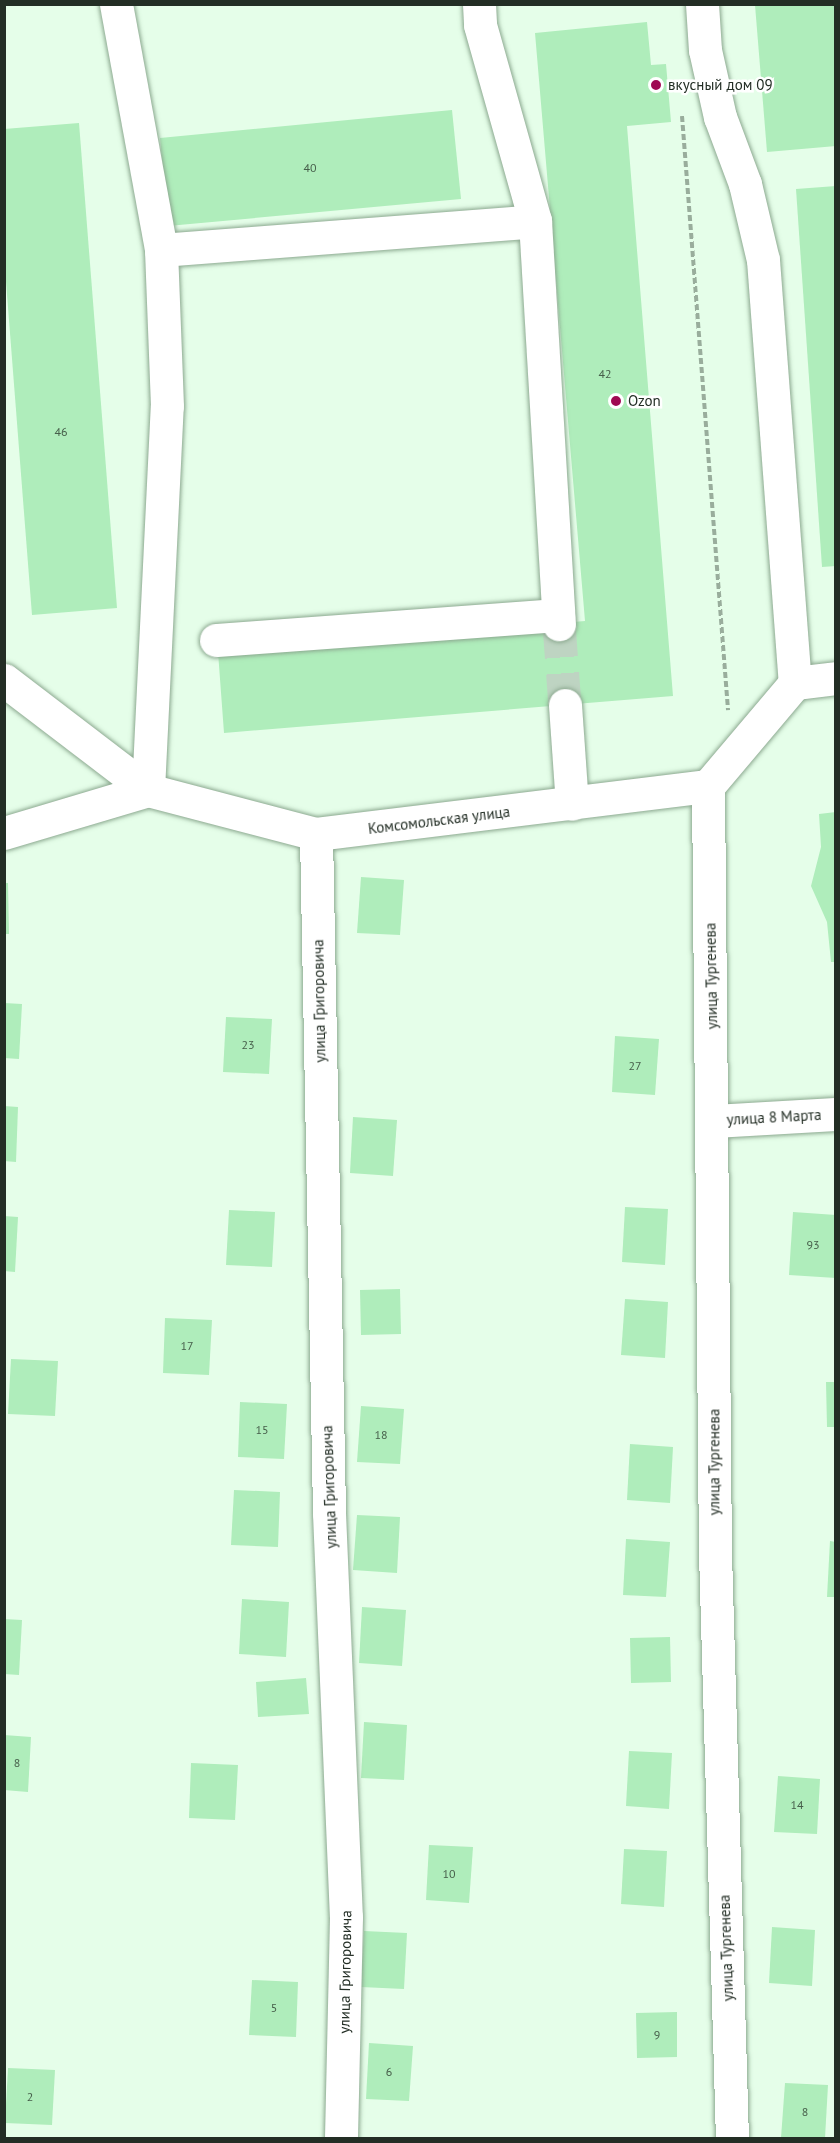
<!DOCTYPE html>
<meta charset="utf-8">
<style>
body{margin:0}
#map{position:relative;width:840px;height:2143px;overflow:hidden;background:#e5fee9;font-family:"PT Sans",sans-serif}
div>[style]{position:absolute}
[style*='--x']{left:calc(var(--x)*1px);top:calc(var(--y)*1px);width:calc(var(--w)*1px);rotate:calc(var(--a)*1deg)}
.building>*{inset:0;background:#afedbb}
.minor-tunnel>*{height:33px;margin-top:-16.5px;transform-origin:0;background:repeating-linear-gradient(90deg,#bed4c2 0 33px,transparent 0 49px)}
.path>*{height:4px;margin-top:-2px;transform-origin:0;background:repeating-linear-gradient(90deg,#99ad9c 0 6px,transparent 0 9px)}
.roads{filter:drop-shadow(0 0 2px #8ca990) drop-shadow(0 0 2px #8ca990)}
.minor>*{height:33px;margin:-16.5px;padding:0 16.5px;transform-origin:16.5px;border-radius:16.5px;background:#fff}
.dots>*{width:16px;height:16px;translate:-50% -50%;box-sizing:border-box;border:3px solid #fff;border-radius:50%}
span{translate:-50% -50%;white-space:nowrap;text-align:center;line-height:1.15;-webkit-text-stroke:5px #fff;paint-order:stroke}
.number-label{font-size:12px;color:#465e4a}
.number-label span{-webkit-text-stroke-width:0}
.poi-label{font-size:15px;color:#232e25}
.left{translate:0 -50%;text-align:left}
.street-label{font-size:15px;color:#232e25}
.frame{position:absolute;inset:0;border:6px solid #232e25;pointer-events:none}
</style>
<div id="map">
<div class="building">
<i style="clip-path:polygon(755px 5px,836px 5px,836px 146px,767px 152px)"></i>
<i style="clip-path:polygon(647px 22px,651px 65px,666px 64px,671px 122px,627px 126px,673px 696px,224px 733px,218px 652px,585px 621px,535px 33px)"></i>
<i style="clip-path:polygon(452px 110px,461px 199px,168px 226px,160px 138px)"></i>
<i style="clip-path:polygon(79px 123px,117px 608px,32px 615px,4px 256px,4px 129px)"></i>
<i style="clip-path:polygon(836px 186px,836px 566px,822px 567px,796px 189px)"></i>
<i style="clip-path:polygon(836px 812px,836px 962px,831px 962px,827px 922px,811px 886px,821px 847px,819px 814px)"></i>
<i style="clip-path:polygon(361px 877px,404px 880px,400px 935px,357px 933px)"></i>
<i style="clip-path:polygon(4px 883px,8px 883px,9px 934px,4px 934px)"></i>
<i style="clip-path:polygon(4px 1003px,22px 1004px,19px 1059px,4px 1058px)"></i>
<i style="clip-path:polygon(226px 1017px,272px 1019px,269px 1074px,223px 1072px)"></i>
<i style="clip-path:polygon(615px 1036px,659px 1039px,655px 1095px,612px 1092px)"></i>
<i style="clip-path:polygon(4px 1106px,18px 1107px,16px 1162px,4px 1161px)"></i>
<i style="clip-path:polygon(353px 1117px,397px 1120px,393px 1176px,350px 1173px)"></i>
<i style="clip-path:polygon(625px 1207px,668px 1209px,665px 1265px,622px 1262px)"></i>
<i style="clip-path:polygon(229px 1210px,275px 1212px,272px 1267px,226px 1265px)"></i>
<i style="clip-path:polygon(793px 1212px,836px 1215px,836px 1278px,789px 1275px)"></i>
<i style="clip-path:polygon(4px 1216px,18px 1217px,15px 1272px,4px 1271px)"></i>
<i style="clip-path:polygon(400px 1289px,401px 1334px,361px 1335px,360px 1290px)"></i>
<i style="clip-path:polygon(625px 1299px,668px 1302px,665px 1358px,621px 1355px)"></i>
<i style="clip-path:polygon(165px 1318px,212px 1320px,209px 1375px,163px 1373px)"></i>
<i style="clip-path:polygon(11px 1359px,58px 1361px,55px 1416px,8px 1414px)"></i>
<i style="clip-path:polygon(826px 1382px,836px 1382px,836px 1427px,827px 1427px)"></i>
<i style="clip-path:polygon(240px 1402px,287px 1404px,284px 1459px,238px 1457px)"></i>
<i style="clip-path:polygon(361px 1406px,404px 1409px,400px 1464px,357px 1462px)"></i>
<i style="clip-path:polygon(630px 1444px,673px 1447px,670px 1503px,627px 1500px)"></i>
<i style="clip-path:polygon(234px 1490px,280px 1492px,278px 1547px,231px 1545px)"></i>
<i style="clip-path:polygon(357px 1515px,400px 1517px,397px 1573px,353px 1570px)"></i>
<i style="clip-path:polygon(626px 1539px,670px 1542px,666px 1597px,623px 1595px)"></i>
<i style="clip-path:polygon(830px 1541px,836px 1542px,836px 1597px,827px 1597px)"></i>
<i style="clip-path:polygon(242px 1599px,289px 1602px,286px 1657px,239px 1654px)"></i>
<i style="clip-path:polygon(362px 1607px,406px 1610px,402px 1666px,359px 1663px)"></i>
<i style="clip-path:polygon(4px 1619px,22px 1620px,19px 1675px,4px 1674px)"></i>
<i style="clip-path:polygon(670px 1637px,671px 1682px,631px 1683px,630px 1638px)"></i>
<i style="clip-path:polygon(306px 1678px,309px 1714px,258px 1717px,256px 1682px)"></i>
<i style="clip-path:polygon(364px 1722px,407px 1725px,404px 1780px,361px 1778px)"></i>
<i style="clip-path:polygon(4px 1735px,31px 1737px,28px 1792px,4px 1790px)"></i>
<i style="clip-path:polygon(629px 1751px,672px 1753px,669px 1809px,626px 1806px)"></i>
<i style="clip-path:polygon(191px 1763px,238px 1765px,235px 1820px,189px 1818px)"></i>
<i style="clip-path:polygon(778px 1776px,820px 1779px,817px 1834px,774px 1832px)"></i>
<i style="clip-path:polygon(429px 1845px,473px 1847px,469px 1903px,426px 1900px)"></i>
<i style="clip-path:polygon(624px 1849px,667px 1851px,664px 1907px,621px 1904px)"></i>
<i style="clip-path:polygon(772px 1927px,815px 1930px,812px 1986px,769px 1983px)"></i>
<i style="clip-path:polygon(364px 1931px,407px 1933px,404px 1989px,361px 1987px)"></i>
<i style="clip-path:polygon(252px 1980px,298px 1982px,296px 2037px,249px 2035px)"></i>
<i style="clip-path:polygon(677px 2012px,677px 2057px,637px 2058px,636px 2013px)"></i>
<i style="clip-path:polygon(369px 2043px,413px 2046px,409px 2101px,366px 2099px)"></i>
<i style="clip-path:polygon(8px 2068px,55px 2070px,52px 2125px,5px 2123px)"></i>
<i style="clip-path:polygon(785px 2083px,828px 2085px,825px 2138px,781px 2138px)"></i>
</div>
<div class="minor-tunnel">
<i style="--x:559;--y:624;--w:81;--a:85.8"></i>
</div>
<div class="path">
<i style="--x:682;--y:116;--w:596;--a:85.57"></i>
</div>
<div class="roads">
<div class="minor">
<i style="--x:116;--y:4;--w:250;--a:79.6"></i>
<i style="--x:479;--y:4;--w:21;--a:87"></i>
<i style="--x:480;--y:25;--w:204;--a:74.3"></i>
<i style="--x:535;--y:221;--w:404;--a:86.6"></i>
<i style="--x:702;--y:4;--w:46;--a:86.3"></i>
<i style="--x:705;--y:50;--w:69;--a:77.4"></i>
<i style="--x:720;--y:117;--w:72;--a:69.5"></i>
<i style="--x:745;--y:184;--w:78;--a:76.7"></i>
<i style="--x:763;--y:260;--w:424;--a:85.7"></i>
<i style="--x:216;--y:640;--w:343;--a:-4.2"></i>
<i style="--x:4;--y:680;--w:181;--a:37.4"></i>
<i style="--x:565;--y:705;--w:99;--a:86"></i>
<i style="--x:708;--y:786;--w:767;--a:89.48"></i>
<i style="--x:715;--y:1553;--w:585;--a:88.34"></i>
<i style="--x:148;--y:790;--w:384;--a:-87.2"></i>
<i style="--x:167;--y:406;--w:156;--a:-92.2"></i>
<i style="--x:161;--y:250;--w:375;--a:-4.4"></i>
<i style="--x:4;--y:833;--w:150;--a:-16.6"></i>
<i style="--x:148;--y:790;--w:174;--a:14.7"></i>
<i style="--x:316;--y:834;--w:395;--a:-7"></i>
<i style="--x:708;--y:786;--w:135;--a:-49.8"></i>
<i style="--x:795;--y:683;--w:41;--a:-7"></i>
<i style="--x:316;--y:834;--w:679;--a:88.9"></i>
<i style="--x:329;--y:1513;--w:404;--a:87.6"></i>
<i style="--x:346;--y:1917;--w:221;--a:91.3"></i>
<i style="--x:713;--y:1121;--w:123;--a:-3.3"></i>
</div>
</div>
<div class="dots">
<i style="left:656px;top:85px;background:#9f0952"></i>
<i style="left:616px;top:401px;background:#9f0952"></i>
</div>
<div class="number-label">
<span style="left:310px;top:168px">40</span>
<span style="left:605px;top:374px">42</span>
<span style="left:61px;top:432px">46</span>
<span style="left:248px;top:1045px">23</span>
<span style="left:635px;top:1066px">27</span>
<span style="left:813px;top:1245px">93</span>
<span style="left:187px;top:1346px">17</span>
<span style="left:262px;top:1430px">15</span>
<span style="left:381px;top:1435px">18</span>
<span style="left:17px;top:1763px">8</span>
<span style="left:797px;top:1805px">14</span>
<span style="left:449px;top:1874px">10</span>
<span style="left:274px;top:2008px">5</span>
<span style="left:657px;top:2035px">9</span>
<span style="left:389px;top:2072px">6</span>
<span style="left:30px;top:2097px">2</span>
<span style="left:805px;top:2112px">8</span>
</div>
<div class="poi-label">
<span class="left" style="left:668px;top:85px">вкусный дом 09</span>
<span class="left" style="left:628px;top:401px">Ozon</span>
</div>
<div class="street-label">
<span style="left:439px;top:820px;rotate:-7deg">Комсомольская улица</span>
<span style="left:711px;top:976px;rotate:-91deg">улица Тургенева</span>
<span style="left:319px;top:1001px;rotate:-91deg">улица Григоровича</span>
<span style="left:774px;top:1117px;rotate:-3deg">улица 8 Марта</span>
<span style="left:714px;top:1462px;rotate:-90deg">улица Тургенева</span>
<span style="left:329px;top:1487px;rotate:-92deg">улица Григоровича</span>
<span style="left:726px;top:1948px;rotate:-92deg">улица Тургенева</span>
<span style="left:345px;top:1972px;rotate:-89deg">улица Григоровича</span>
</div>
<div class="frame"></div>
</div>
